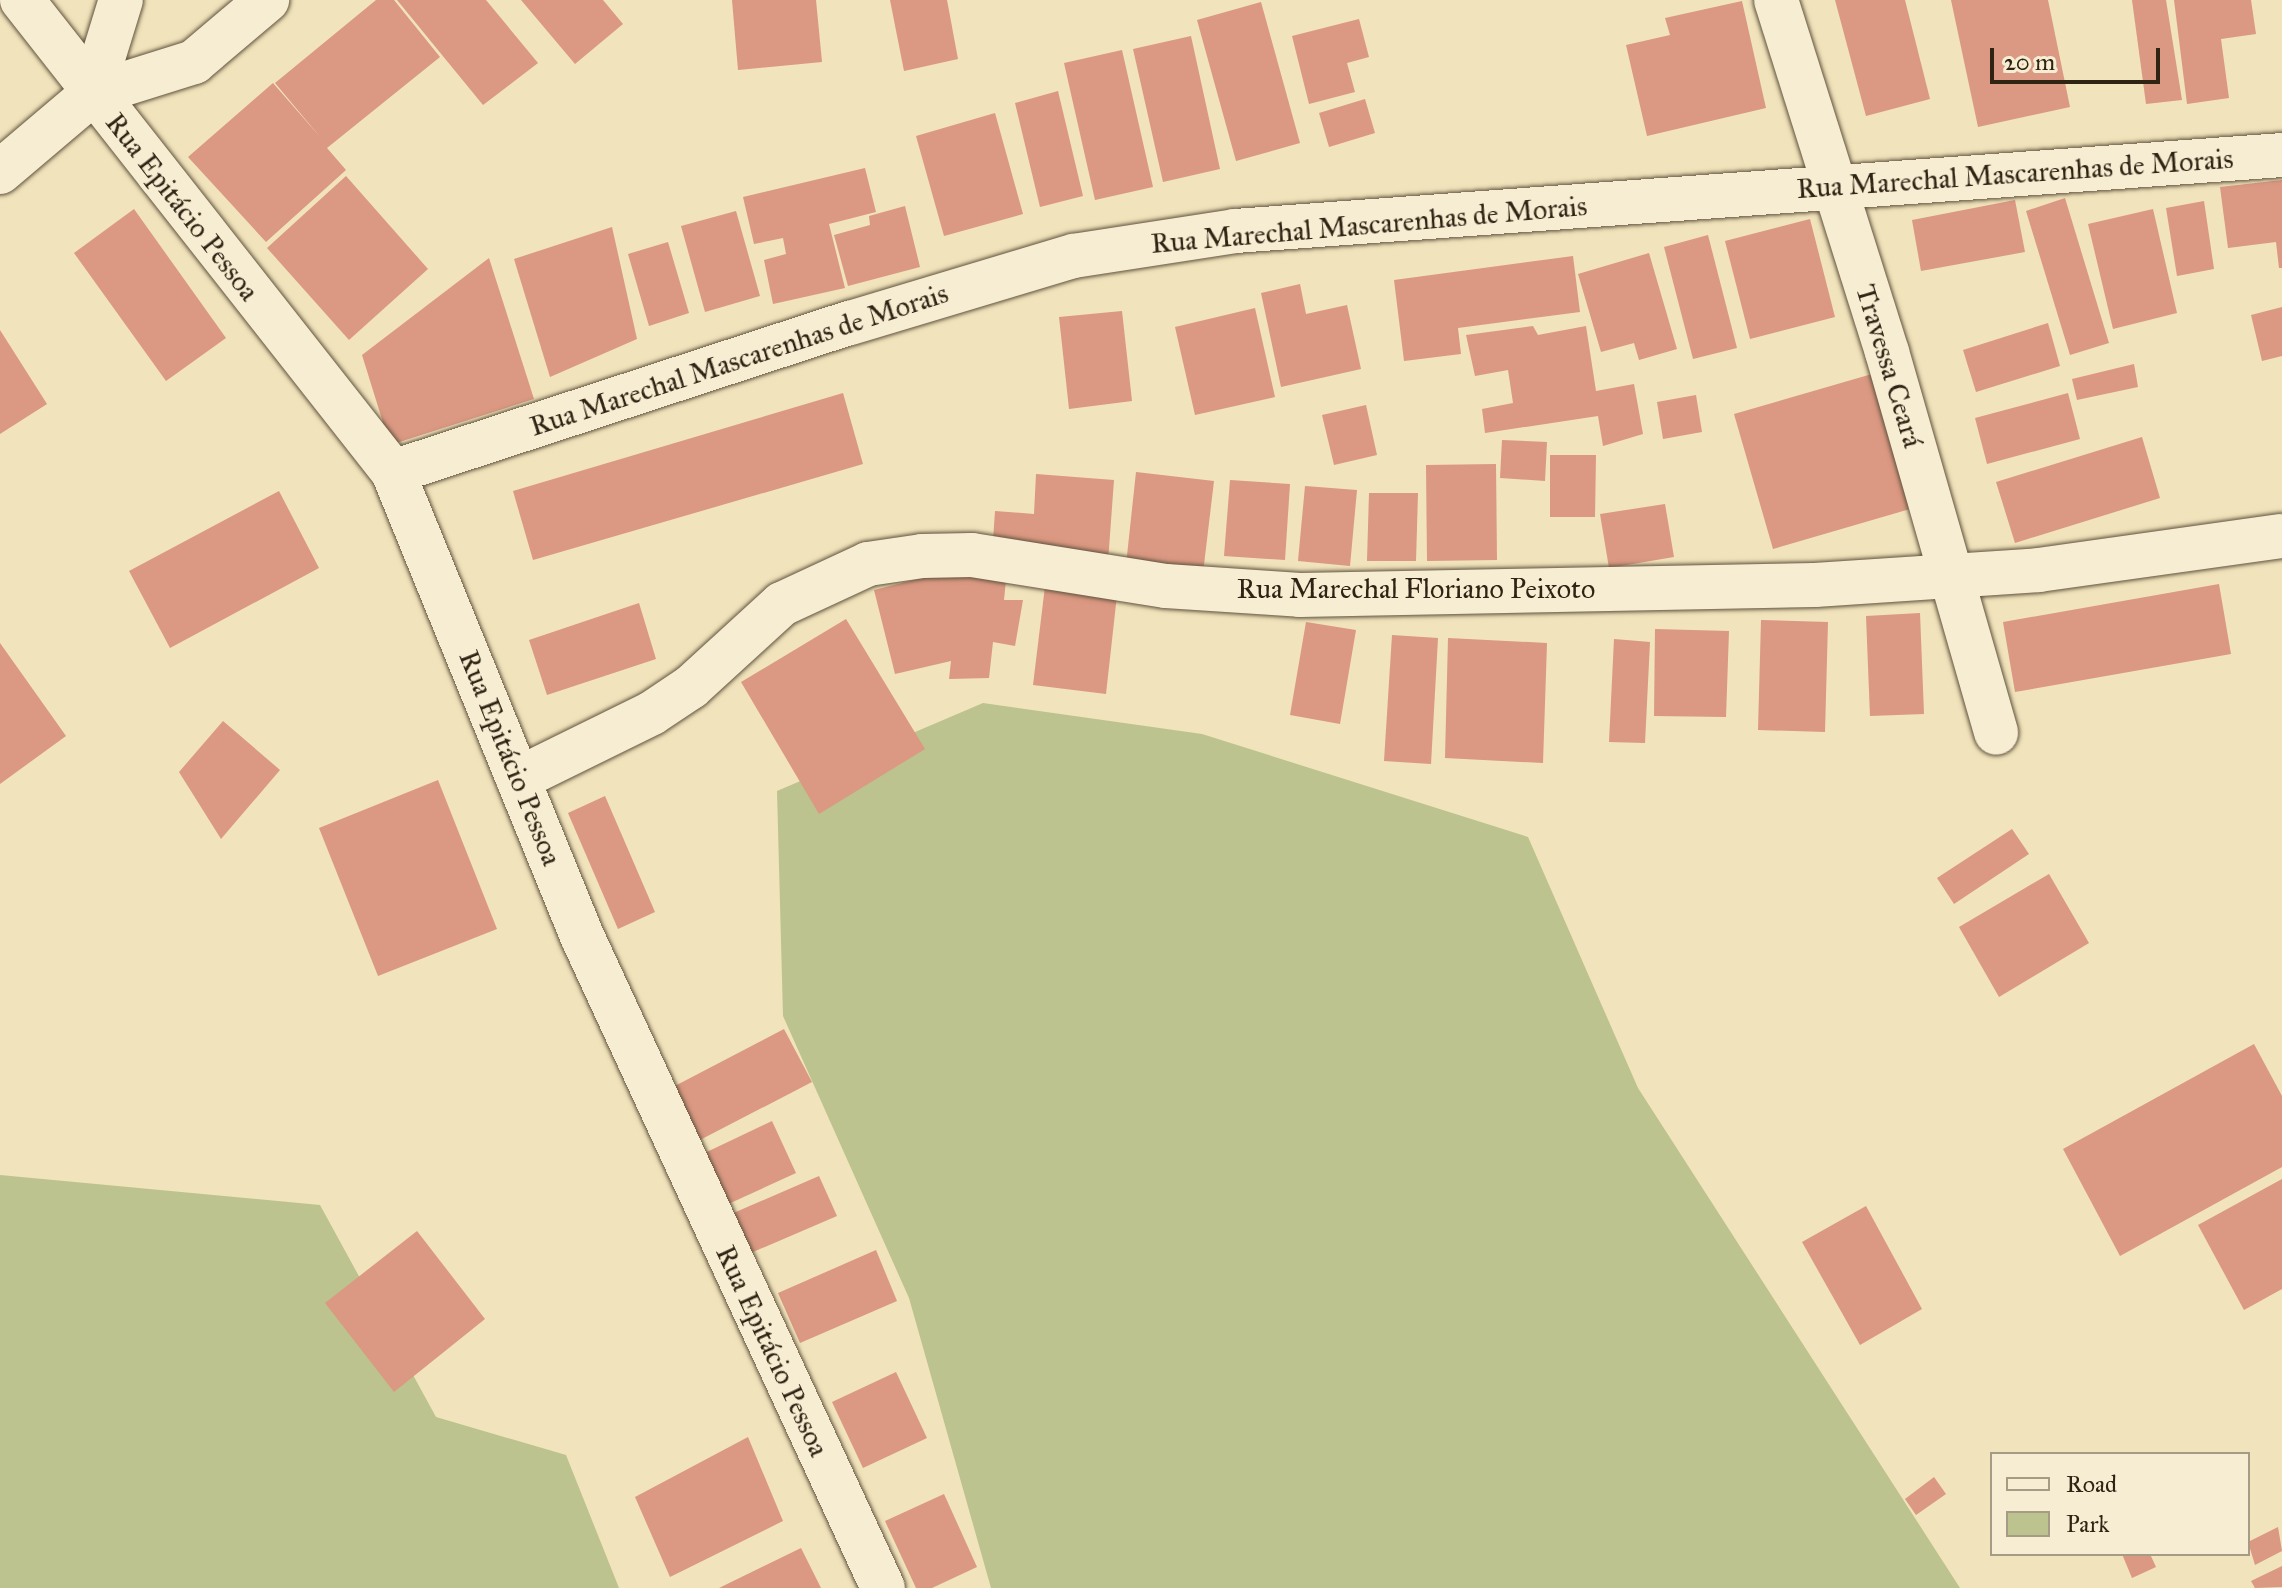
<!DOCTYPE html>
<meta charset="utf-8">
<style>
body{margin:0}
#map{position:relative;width:2282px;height:1588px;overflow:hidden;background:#f1e3bb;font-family:"IM FELL Great Primer",serif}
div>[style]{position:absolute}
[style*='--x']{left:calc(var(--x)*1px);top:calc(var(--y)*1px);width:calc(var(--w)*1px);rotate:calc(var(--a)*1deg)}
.green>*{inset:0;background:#bcc38e}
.building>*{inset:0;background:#db9882}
.roads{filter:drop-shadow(0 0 2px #60533d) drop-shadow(0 0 2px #60533d)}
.minor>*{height:44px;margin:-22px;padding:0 22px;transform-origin:22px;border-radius:22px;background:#f6edd3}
span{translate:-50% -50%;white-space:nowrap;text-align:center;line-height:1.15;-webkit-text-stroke:8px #f6edd3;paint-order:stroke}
.street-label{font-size:28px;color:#2f2313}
.legend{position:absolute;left:1990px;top:1452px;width:260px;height:104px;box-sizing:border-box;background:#f6edd3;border:2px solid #a69c86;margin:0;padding:10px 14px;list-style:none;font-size:24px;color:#2f2313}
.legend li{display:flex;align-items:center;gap:16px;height:40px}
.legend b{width:40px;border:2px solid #a69c86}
.scale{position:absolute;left:1990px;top:48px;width:170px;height:36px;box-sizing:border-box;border:4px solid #2f2313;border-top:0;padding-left:10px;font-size:24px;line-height:28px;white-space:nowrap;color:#2f2313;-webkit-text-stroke:6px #f6edd3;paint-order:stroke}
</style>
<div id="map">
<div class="green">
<i style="clip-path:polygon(983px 703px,1202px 734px,1528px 837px,1638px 1088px,1960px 1588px,991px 1588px,909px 1298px,783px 1016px,777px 791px)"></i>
<i style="clip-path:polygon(0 1175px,320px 1205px,436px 1417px,566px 1455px,619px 1588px,0 1588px)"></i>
</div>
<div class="building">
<i style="clip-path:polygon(376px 0,394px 0,440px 57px,327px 148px,346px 170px,266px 242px,188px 157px,273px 83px,321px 138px,275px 83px)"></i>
<i style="clip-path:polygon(397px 0,486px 0,538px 63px,483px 105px)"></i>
<i style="clip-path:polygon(521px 0,603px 0,623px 24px,575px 64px)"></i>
<i style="clip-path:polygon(732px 0,816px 0,822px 62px,738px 70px)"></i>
<i style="clip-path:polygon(890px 0,947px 0,958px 59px,904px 71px)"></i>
<i style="clip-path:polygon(1835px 0,1905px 0,1930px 99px,1866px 116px)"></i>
<i style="clip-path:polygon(1951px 0,2048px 0,2070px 107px,1978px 127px)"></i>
<i style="clip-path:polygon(2132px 0,2166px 0,2182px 100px,2146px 104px)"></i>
<i style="clip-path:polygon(2174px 0,2251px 0,2256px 34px,2221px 39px,2229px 98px,2187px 104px)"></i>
<i style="clip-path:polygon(1742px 1px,1766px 108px,1647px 136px,1626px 45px,1670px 35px,1665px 18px)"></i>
<i style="clip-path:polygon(1261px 2px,1300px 143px,1236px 161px,1197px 20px)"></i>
<i style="clip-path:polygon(1359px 19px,1369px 57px,1347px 63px,1355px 92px,1309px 104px,1292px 36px)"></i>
<i style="clip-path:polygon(1191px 36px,1220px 169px,1163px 182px,1133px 49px)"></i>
<i style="clip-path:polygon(1122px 50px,1153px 187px,1095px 200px,1064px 63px)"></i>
<i style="clip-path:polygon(1058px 91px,1083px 196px,1040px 207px,1015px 103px)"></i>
<i style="clip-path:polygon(1365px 99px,1375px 133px,1329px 147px,1319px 113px)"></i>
<i style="clip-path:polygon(995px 113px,1023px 214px,944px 236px,916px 136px)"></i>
<i style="clip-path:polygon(865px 168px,876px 212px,829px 224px,845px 288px,773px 304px,764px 260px,786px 254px,783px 238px,754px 244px,743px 197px)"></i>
<i style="clip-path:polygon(346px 176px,428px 269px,349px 340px,267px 248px)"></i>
<i style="clip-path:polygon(2282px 180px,2282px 268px,2279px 268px,2276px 242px,2228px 248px,2220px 187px)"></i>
<i style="clip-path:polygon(2065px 198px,2109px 343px,2070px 355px,2026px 211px)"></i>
<i style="clip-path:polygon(2015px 200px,2025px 252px,1921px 271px,1912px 220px)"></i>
<i style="clip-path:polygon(2204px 201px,2214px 269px,2177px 276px,2166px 208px)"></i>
<i style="clip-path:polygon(905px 206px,920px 267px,848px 286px,834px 235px,870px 225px,869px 216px)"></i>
<i style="clip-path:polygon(134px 209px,226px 338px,166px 381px,74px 253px)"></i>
<i style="clip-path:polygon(2153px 209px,2177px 313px,2113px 329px,2088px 224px)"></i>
<i style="clip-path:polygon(736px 211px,760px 296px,705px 312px,681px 226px)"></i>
<i style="clip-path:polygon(1810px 219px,1835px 317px,1750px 339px,1725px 241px)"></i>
<i style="clip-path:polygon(612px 227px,637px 339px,550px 377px,514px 259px)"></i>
<i style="clip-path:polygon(1708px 235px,1737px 348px,1693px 359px,1664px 247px)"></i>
<i style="clip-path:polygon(668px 242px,689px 313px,649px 326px,628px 254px)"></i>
<i style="clip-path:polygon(1649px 253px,1677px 349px,1639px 360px,1634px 343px,1601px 352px,1578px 274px)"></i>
<i style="clip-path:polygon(1573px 256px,1580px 312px,1458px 328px,1461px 354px,1404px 361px,1394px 280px)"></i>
<i style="clip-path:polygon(489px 258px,534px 399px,390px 445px,362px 355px)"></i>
<i style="clip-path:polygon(1300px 284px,1306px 314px,1347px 305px,1361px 369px,1281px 387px,1261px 293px)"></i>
<i style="clip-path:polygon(2282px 307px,2282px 356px,2262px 361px,2251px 315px)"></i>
<i style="clip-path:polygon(1255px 308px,1275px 397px,1195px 415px,1175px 327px)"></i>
<i style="clip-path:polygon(1122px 311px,1132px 401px,1069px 409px,1059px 317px)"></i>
<i style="clip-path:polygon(2048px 323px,2060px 366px,1976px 392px,1963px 350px)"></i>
<i style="clip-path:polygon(1533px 326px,1538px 335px,1586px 326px,1596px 391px,1634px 384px,1643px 434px,1603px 446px,1598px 416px,1485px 433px,1482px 409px,1513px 403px,1508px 370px,1475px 376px,1466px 335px)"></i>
<i style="clip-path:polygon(0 330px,47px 404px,0 434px)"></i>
<i style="clip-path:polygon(2134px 364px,2138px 387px,2077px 400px,2072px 379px)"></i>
<i style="clip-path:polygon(1872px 374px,1910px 509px,1773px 549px,1734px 414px)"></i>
<i style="clip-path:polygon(843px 393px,863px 464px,533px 560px,513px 491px)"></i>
<i style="clip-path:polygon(2068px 393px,2080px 439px,1987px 464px,1975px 418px)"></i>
<i style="clip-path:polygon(1696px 395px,1702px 432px,1663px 439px,1657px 402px)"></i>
<i style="clip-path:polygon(1366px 405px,1377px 455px,1334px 465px,1322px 415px)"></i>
<i style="clip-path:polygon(2142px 437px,2160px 498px,2015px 543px,1996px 482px)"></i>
<i style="clip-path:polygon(1502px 440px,1547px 442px,1545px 481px,1500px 478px)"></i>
<i style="clip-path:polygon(1550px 455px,1596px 455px,1595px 517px,1550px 517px)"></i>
<i style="clip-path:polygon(1496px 464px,1497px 560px,1427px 561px,1426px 465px)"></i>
<i style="clip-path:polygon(1136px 472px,1214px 481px,1203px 573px,1126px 565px)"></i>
<i style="clip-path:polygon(1036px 474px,1114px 480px,1108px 562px,992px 555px,995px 511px,1034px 514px)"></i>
<i style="clip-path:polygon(1230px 480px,1290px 484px,1285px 560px,1224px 556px)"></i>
<i style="clip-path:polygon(1305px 486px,1357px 490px,1350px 566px,1298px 561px)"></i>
<i style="clip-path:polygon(279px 491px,319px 568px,170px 648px,129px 571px)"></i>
<i style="clip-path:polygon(1369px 493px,1418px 493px,1416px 561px,1367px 561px)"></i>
<i style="clip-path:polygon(1665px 504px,1674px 557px,1609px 568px,1600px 514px)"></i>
<i style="clip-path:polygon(938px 574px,1006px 580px,1004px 600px,1023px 600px,1015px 646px,993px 642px,989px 678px,949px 679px,951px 661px,895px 674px,874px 590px)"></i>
<i style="clip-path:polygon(1046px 578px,1118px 586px,1106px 694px,1033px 685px)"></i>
<i style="clip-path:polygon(2219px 584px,2231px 654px,2015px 692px,2003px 622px)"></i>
<i style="clip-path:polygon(639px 603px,656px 659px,547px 695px,529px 640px)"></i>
<i style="clip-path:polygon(1920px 613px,1924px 714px,1870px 716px,1866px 616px)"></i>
<i style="clip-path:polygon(846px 619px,925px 749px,819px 814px,741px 682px)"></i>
<i style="clip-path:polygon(1761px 620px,1828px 622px,1825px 732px,1758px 730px)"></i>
<i style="clip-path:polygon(1306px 622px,1356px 630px,1340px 724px,1290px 715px)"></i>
<i style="clip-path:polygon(1655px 629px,1729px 631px,1726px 717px,1654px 716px)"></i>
<i style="clip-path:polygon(1392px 635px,1438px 638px,1431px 764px,1384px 761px)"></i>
<i style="clip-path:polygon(1448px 638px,1547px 643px,1543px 763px,1445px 758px)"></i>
<i style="clip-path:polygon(1614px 639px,1650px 642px,1645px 743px,1609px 742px)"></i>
<i style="clip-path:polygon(0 643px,66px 736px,0 784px)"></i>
<i style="clip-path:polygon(223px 721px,280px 770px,221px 839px,179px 772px)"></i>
<i style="clip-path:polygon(438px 780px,497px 929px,378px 976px,319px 828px)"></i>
<i style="clip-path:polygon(605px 796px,655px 912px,618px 929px,568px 813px)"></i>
<i style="clip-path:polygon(2012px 829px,2029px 854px,1954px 904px,1937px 878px)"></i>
<i style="clip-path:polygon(2049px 874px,2089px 943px,1999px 997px,1959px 927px)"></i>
<i style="clip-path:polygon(784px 1029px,812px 1082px,698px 1141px,671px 1088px)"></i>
<i style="clip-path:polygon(2254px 1044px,2282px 1096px,2282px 1167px,2120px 1256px,2063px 1149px)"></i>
<i style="clip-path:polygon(772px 1121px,796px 1173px,713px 1211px,690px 1160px)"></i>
<i style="clip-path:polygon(819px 1176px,837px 1216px,732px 1261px,715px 1221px)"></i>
<i style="clip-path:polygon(2282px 1179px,2282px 1289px,2244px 1310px,2198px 1225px)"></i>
<i style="clip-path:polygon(1866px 1206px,1922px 1309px,1860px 1345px,1802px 1242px)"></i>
<i style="clip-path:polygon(417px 1231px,485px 1319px,394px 1392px,325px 1303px)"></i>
<i style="clip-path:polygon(876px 1250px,897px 1301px,800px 1343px,778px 1293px)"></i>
<i style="clip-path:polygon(896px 1372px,927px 1438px,863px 1468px,832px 1402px)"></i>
<i style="clip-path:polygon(748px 1437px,783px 1521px,670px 1577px,635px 1497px)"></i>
<i style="clip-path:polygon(1934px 1477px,1946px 1494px,1916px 1515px,1905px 1499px)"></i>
<i style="clip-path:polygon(944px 1494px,977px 1567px,932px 1588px,916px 1588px,885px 1521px)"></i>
<i style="clip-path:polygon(2278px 1527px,2282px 1551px,2255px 1565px,2248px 1542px)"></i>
<i style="clip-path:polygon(801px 1548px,821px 1588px,719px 1588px)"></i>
<i style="clip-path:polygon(2122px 1554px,2150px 1554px,2156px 1567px,2132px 1578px)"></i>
<i style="clip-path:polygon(2282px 1566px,2282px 1587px,2255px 1588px,2251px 1581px)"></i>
</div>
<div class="roads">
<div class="minor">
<i style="--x:22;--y:0;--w:600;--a:51.83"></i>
<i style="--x:393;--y:472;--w:501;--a:67.84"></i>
<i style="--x:582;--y:936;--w:718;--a:65.22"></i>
<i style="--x:1776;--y:0;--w:369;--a:72.5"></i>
<i style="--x:1887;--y:352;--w:396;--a:74"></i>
<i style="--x:92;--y:94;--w:98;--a:-72.9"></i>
<i style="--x:0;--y:172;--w:121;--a:-40.3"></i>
<i style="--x:92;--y:94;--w:107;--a:-17.4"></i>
<i style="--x:194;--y:62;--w:96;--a:-40.3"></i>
<i style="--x:393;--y:472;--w:481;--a:-18.1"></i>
<i style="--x:850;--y:323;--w:234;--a:-16.7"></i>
<i style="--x:1074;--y:256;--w:163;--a:-8.8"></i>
<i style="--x:1235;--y:231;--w:1050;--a:-4.15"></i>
<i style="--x:518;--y:779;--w:149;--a:-26.2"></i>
<i style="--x:652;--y:713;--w:47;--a:-33.7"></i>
<i style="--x:691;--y:687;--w:123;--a:-42.4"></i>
<i style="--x:782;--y:604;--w:95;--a:-24.9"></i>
<i style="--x:868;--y:564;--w:55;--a:-8.4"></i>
<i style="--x:922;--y:556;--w:50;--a:-1.1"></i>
<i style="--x:972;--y:555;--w:196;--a:9.1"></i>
<i style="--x:1166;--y:586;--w:134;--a:3.8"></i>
<i style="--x:1300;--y:595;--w:515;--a:-1.11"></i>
<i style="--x:1815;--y:585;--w:225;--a:-3.8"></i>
<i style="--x:2039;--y:570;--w:245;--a:-8"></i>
</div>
</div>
<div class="street-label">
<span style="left:2015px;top:174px;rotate:-4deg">Rua Marechal Mascarenhas de Morais</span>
<span style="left:182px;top:207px;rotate:52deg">Rua Epitácio Pessoa</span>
<span style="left:1369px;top:225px;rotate:-5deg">Rua Marechal Mascarenhas de Morais</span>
<span style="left:739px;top:360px;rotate:-18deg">Rua Marechal Mascarenhas de Morais</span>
<span style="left:1889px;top:366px;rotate:73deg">Travessa Ceará</span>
<span style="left:1416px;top:589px">Rua Marechal Floriano Peixoto</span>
<span style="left:510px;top:758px;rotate:68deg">Rua Epitácio Pessoa</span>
<span style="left:772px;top:1351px;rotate:65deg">Rua Epitácio Pessoa</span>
</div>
<ul class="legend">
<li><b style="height:10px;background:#f6edd3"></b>Road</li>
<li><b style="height:22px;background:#bcc38e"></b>Park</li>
</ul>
<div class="scale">20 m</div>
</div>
